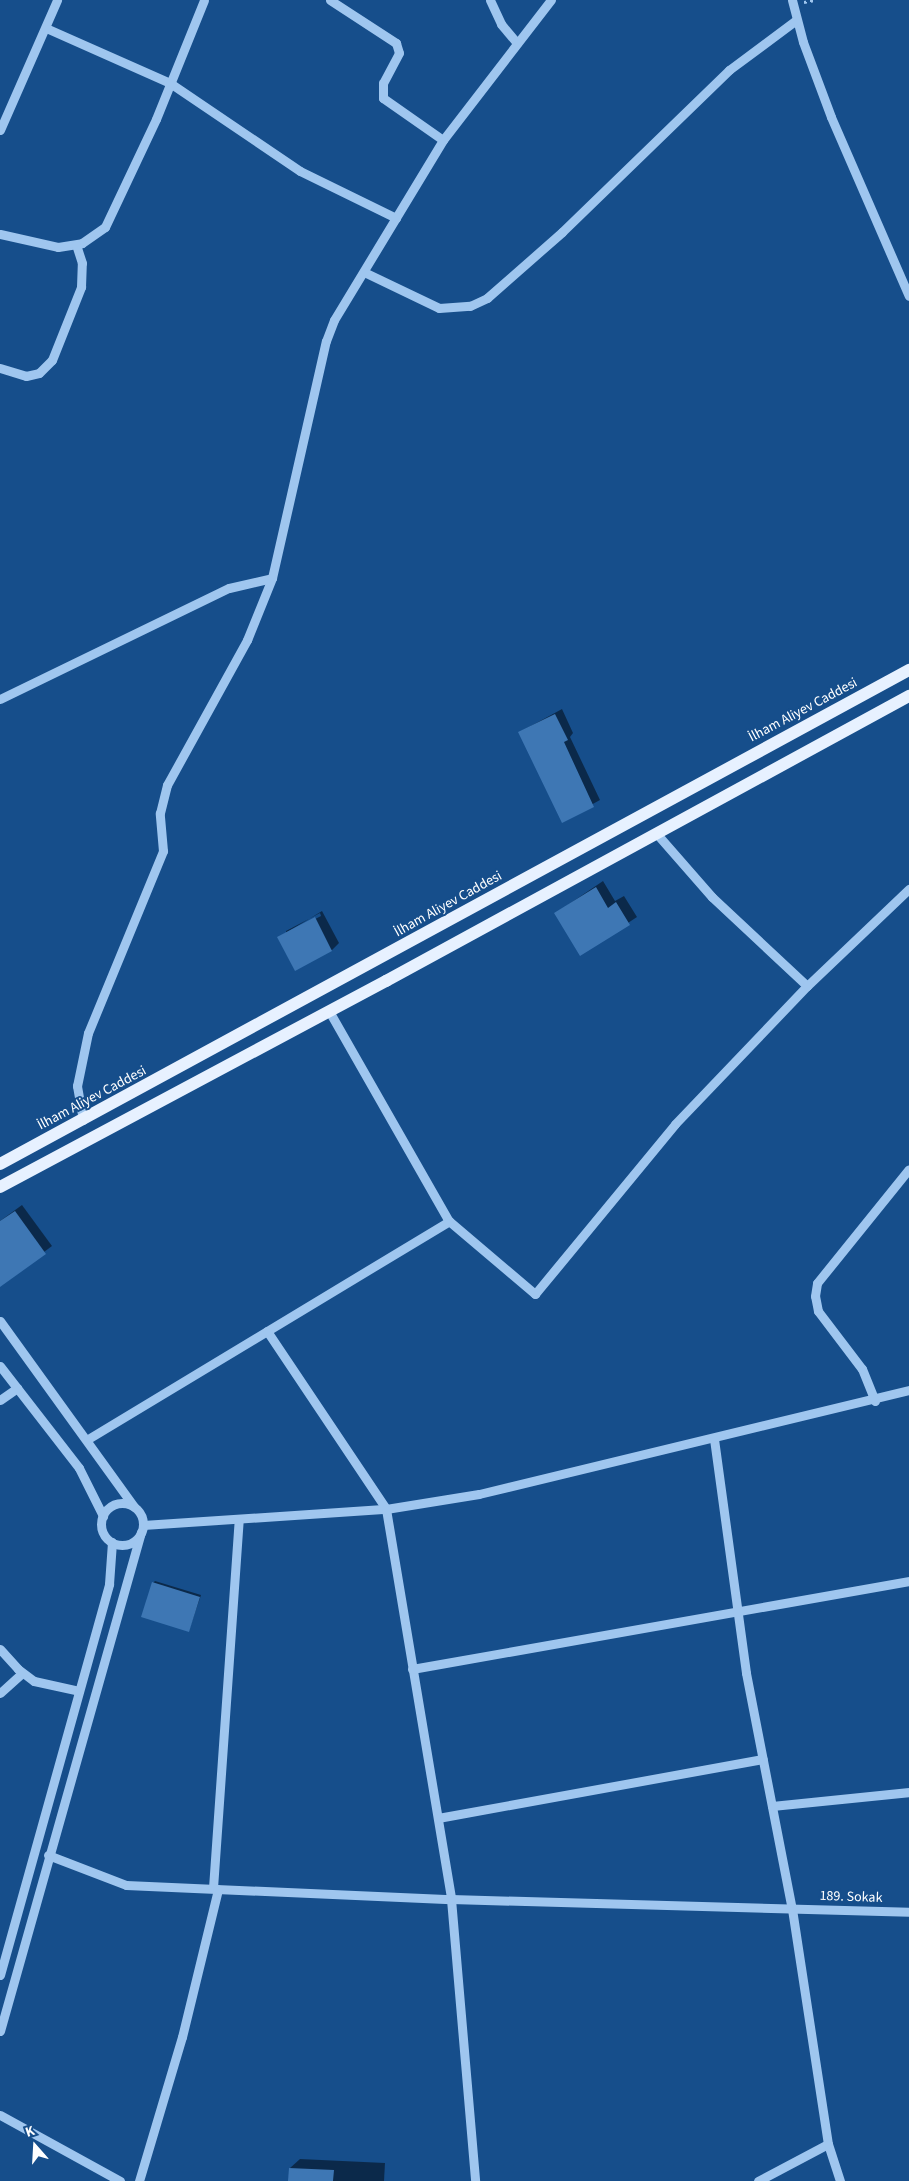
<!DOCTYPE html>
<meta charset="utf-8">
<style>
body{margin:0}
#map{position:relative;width:909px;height:2181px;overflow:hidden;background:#164e8b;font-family:"Source Sans 3",sans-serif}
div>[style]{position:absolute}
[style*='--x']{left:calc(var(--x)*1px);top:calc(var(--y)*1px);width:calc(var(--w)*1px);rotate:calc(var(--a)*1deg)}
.shadow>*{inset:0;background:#0007}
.building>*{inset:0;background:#3e77b4}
.path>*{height:3px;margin-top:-1.5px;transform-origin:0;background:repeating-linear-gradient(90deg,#9fc6ef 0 2.5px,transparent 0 6.5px)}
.minor>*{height:9px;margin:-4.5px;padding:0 4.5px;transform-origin:4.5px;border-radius:4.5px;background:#9fc6ef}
.minor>.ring{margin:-4.5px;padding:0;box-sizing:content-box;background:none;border:9px solid #9fc6ef;border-radius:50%}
.major>*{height:12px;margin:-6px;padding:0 6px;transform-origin:6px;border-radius:6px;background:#e7f1ff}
span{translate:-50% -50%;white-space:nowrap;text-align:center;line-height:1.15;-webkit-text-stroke:4px #164e8b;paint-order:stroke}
.street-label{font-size:14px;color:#fff}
.north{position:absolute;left:10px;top:2121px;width:50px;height:50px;-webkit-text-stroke:4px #164e8b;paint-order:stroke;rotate:341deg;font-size:14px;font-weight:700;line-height:20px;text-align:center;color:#fff}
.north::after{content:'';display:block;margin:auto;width:18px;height:22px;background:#fff;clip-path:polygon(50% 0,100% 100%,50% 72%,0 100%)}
</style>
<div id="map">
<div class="shadow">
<i style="clip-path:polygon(562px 709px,573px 733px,570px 737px,600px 800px,562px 821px,520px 732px)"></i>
<i style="clip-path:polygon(603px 881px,615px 901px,624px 896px,637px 917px,581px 954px,556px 913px)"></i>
<i style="clip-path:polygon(evenodd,322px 911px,339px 943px,332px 950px,279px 937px,322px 911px,320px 913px,321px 916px,286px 934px,286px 931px,320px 913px)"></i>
<i style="clip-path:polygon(22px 1205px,52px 1246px,0 1285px,0 1221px)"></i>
<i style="clip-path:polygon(155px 1581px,201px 1595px,189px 1630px,153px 1583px)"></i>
<i style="clip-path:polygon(300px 2159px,385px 2163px,384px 2181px,290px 2181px,290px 2168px)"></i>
</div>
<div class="building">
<i style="clip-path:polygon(555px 714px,568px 740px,564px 742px,594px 807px,562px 823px,518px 732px)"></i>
<i style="clip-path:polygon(596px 887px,608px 908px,616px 902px,630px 925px,580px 956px,554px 913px)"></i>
<i style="clip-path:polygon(315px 917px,332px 951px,295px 971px,277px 937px)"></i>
<i style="clip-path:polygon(15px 1211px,46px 1254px,0 1287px,0 1221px)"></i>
<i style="clip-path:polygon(152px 1582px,200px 1597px,189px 1632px,141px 1617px)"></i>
<i style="clip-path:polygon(289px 2168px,334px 2170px,333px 2181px,288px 2181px)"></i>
</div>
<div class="path">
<i style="--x:804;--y:2;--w:11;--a:-10"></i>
</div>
<div class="minor">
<i style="--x:330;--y:0;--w:79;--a:33.1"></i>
<i style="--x:396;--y:43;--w:10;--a:73"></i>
<i style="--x:399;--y:53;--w:34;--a:118"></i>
<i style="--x:383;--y:83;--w:15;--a:90"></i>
<i style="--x:383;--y:98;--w:73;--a:35"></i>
<i style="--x:490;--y:0;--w:26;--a:65"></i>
<i style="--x:501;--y:24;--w:25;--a:50"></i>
<i style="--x:792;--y:0;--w:43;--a:75.3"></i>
<i style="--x:803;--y:42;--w:80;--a:69.5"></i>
<i style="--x:831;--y:117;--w:195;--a:66.5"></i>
<i style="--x:46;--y:28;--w:136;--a:23.9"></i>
<i style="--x:170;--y:83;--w:157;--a:34.1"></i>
<i style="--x:300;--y:171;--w:107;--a:26.1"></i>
<i style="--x:0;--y:130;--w:142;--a:-66.3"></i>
<i style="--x:0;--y:234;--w:59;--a:12.6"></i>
<i style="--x:58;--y:247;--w:24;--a:-9"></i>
<i style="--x:82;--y:243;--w:28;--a:-35"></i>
<i style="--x:105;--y:227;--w:119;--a:-64.7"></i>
<i style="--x:156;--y:119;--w:128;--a:-68"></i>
<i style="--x:364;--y:272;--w:83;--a:25.6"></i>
<i style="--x:439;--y:308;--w:31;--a:-4"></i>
<i style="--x:470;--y:306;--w:19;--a:-25"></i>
<i style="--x:487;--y:298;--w:100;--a:-41.3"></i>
<i style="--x:562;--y:232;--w:233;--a:-44.1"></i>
<i style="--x:729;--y:70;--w:84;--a:-36.7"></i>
<i style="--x:0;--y:368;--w:27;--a:17"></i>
<i style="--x:26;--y:376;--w:13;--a:-13"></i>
<i style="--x:39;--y:373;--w:18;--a:-45"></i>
<i style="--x:52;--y:360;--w:79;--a:-68.3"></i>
<i style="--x:81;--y:287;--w:24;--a:-88"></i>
<i style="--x:82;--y:263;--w:19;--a:-108"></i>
<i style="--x:0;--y:699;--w:254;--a:-25.9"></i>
<i style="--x:229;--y:588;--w:44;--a:-13.1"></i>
<i style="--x:656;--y:833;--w:85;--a:48.8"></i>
<i style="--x:712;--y:897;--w:130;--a:43.1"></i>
<i style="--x:329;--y:1011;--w:242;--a:60.3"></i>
<i style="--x:449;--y:1221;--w:113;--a:40.3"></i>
<i style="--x:535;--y:1294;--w:220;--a:-50.5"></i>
<i style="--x:675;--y:1124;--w:191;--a:-46.3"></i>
<i style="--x:807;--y:986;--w:141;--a:-43.6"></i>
<i style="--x:83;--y:1120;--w:35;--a:-100"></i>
<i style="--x:77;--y:1086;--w:54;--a:-78.3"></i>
<i style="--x:88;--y:1033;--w:197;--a:-67.6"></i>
<i style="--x:163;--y:851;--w:38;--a:-95"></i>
<i style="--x:160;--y:813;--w:29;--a:-76"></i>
<i style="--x:167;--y:785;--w:166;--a:-61.1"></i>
<i style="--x:247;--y:640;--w:67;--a:-68"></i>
<i style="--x:272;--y:578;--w:243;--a:-77.2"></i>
<i style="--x:326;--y:341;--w:22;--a:-69"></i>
<i style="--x:334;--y:320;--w:210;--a:-58.8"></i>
<i style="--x:443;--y:140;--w:177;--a:-52.4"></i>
<i style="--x:0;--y:1321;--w:229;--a:54.2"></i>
<i style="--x:267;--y:1331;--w:214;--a:56.2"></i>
<i style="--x:386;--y:1509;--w:395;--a:80.5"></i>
<i style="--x:451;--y:1899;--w:283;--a:85.1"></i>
<i style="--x:0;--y:1366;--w:129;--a:52.2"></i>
<i style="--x:79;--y:1468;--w:54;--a:63.4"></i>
<i style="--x:0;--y:1400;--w:21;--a:-35"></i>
<i style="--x:875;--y:1401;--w:35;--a:-112"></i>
<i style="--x:862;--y:1369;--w:73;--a:-127.2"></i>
<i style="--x:818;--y:1311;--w:15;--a:-101"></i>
<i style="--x:815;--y:1296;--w:13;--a:-81"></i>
<i style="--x:817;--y:1283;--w:146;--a:-51.1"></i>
<i style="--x:88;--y:1439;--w:422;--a:-31.1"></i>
<i style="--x:714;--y:1439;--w:236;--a:82.2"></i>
<i style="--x:746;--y:1673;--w:240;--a:79"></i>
<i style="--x:792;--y:1909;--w:238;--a:81.3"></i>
<i style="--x:828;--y:2144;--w:39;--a:72"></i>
<i class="ring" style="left:101px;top:1503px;width:33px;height:33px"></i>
<i style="--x:143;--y:1525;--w:244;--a:-3.8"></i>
<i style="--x:386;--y:1509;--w:94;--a:-9.2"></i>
<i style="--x:479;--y:1494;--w:442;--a:-13.6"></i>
<i style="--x:0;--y:1649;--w:27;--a:48"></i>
<i style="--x:18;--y:1669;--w:20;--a:37"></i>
<i style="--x:34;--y:1681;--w:46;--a:12.5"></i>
<i style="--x:412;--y:1669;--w:505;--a:-10.04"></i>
<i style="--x:0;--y:1693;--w:30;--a:-42"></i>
<i style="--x:772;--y:1806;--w:138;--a:-5.8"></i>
<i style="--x:438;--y:1818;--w:330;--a:-10.3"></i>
<i style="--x:48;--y:1855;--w:84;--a:21"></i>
<i style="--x:126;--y:1885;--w:325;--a:2.5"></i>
<i style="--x:451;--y:1899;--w:458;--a:1.6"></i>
<i style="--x:213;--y:1888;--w:370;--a:-86"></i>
<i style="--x:0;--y:1975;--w:406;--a:-74.4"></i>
<i style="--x:109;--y:1584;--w:42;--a:-85.9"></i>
<i style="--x:0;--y:2031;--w:519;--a:-74.22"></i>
<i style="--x:0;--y:2115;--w:137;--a:28.8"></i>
<i style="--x:139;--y:2181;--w:150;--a:-73.4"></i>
<i style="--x:182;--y:2037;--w:152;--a:-76.3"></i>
<i style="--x:758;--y:2181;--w:79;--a:-27.9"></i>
</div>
<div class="major">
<i style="--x:0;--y:1164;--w:1035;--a:-28.52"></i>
<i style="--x:0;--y:1187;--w:438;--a:-28.1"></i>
<i style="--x:386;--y:981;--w:596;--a:-28.59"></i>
</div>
<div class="street-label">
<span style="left:803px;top:710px;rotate:-28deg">İlham Aliyev Caddesi</span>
<span style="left:448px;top:904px;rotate:-29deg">İlham Aliyev Caddesi</span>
<span style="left:92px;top:1098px;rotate:-28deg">İlham Aliyev Caddesi</span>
<span style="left:851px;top:1897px;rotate:2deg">189. Sokak</span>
</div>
<div class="north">K</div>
</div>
